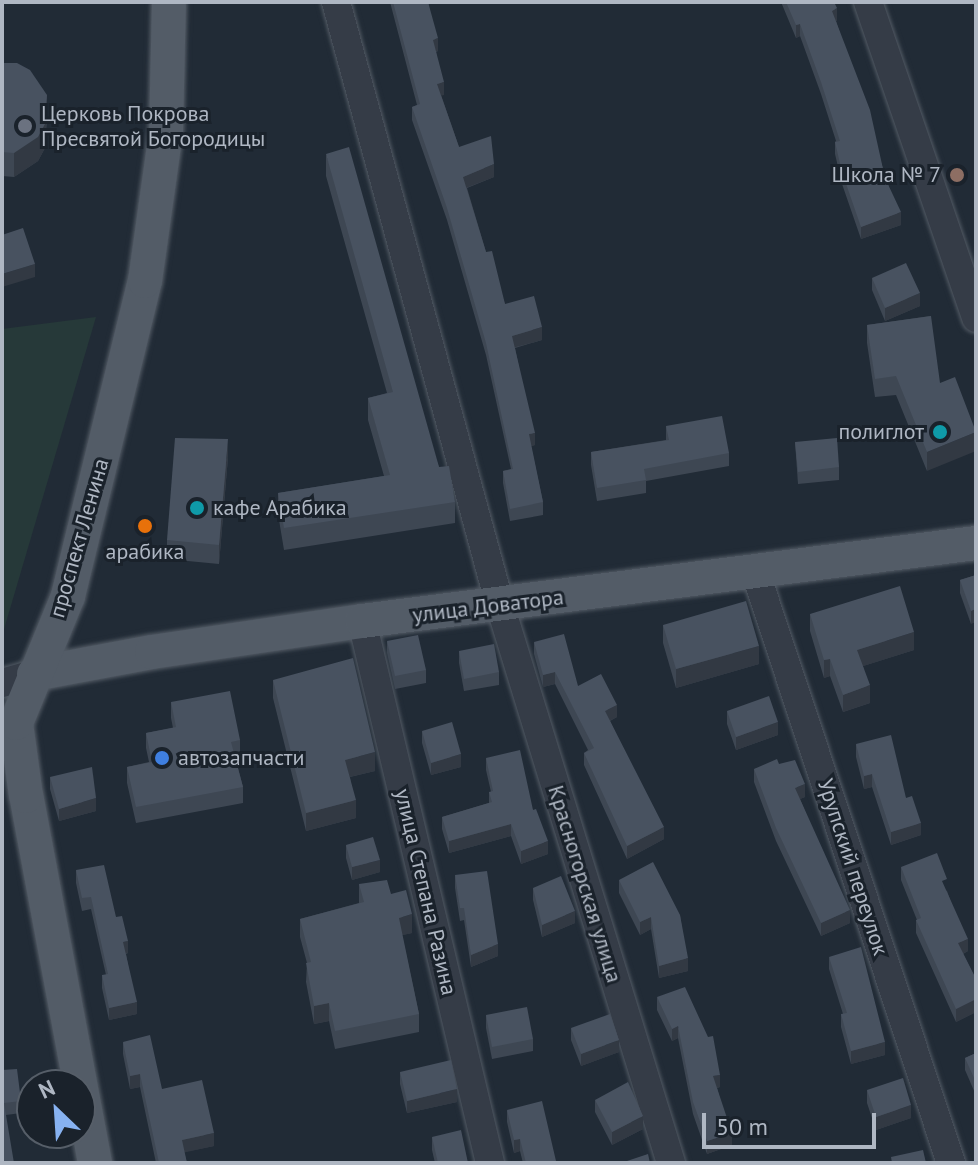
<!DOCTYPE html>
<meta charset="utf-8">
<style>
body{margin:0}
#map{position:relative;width:978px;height:1165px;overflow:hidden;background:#212b36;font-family:"PT Sans",sans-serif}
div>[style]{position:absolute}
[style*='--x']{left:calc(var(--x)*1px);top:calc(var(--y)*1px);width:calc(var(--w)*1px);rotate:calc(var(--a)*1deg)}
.green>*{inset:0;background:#263939}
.roads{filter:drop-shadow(0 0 2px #525a64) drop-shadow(0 0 2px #525a64)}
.minor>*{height:28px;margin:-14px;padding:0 14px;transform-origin:14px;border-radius:14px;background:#353c47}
.major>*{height:34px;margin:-17px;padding:0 17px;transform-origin:17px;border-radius:17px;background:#535c67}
.wall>*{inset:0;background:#3e4753}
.shaded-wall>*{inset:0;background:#323943}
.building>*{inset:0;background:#485260}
.dots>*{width:22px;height:22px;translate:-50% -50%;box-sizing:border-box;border:4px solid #1a222b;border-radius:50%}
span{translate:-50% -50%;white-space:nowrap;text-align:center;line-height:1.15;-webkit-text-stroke:6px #1a222b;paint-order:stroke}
.poi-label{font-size:22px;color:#afb7c3}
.left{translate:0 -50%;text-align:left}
.right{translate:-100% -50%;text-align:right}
.street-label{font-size:22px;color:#afb7c3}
.frame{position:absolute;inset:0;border:4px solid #afb7c3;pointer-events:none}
.north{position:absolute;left:16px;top:1069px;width:80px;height:80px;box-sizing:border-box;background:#1a222b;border:2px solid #565e68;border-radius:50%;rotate:335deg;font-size:22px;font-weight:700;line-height:32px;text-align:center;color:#afb7c3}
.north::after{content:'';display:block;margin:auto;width:28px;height:36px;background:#87b2f1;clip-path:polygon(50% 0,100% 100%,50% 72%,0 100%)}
.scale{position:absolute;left:702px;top:1113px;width:174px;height:36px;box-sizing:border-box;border:4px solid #afb7c3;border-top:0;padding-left:10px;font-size:24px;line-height:28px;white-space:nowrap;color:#afb7c3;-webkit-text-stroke:6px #1a222b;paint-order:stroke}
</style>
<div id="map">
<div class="green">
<i style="clip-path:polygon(96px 317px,2px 636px,2px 329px)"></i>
</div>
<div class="roads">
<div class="minor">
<i style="--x:336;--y:2;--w:625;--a:74.79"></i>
<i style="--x:500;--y:605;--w:584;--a:72.96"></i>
<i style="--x:868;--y:2;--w:334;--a:71.1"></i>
<i style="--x:755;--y:571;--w:624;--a:71.68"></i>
<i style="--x:362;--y:621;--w:557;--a:76.71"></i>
<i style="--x:2;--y:683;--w:33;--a:-16"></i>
</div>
<div class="major">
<i style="--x:34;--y:674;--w:120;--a:-10.6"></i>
<i style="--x:152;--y:652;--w:212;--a:-8.4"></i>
<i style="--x:362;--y:621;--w:619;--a:-7.24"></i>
<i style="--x:95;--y:1163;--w:373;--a:-100.6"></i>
<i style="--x:26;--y:796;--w:74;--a:-97.8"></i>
<i style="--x:16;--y:723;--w:137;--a:-67.7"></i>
<i style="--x:68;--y:596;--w:324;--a:-76.3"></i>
<i style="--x:145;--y:281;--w:150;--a:-82"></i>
<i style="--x:166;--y:132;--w:130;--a:-88.7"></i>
</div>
</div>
<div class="wall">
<i style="clip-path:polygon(390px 2px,428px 2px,438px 51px,436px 52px,444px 95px,441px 95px,459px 147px,494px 177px,467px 188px,486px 252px,505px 304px,542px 340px,515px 348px,535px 445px,531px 446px,543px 502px,543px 515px,510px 521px,503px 483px,503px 471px,511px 469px,486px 355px,447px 220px,412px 120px,412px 107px,417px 105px)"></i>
<i style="clip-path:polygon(781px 2px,834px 2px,837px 21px,836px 21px,901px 225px,861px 239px,842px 184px,835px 154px,835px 142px,836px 141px,821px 94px,800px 36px,796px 38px)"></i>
<i style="clip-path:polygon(2px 63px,47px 118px,45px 148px,38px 161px,14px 177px,2px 176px)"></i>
<i style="clip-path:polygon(326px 154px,439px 467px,455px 502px,455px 523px,284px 550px,278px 514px,278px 493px,384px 476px,368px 420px,368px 398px,387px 393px,326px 176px)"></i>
<i style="clip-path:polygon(872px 278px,920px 306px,885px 321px,872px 290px)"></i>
<i style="clip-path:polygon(931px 316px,927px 471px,896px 395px,875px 397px,867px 343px,867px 325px)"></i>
<i style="clip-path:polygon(666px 426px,729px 453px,729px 466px,646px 481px,646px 493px,597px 501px,591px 465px,591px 452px,666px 440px)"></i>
<i style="clip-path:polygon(795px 442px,839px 467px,839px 480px,798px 484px)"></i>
<i style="clip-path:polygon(228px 457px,219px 564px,167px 559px,167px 540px)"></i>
<i style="clip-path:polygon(976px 575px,971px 624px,960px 593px,960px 580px)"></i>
<i style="clip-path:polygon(810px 614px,914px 650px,863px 666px,870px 703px,843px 712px,830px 676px,824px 678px,810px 631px)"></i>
<i style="clip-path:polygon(663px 625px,759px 664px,676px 688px,663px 643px)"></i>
<i style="clip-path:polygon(387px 641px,426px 670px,426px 683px,395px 689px,387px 653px)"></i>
<i style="clip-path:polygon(534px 642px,578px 686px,617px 717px,610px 721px,664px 839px,627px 859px,584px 765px,584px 753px,588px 750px,555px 684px,543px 687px,534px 654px)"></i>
<i style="clip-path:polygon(459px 651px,499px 672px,499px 685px,464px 691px,459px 663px)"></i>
<i style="clip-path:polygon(273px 680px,375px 771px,350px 777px,356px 818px,306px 831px,273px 698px)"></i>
<i style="clip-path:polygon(171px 702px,240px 740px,240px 756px,235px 757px,243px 787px,243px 803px,136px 823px,127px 783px,127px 767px,149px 762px,146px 748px,146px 733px,173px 728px,171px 718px)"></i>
<i style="clip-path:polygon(727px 711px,778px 735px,736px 750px,727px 724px)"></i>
<i style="clip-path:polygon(422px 731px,461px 767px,431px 775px,422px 743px)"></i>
<i style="clip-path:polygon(856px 744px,906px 798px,921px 835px,891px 845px,872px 787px,864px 789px,856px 757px)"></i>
<i style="clip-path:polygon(486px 758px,533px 810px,548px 854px,521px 864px,511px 836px,449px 853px,442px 829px,442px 817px,489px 803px,489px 792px,491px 792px,486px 770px)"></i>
<i style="clip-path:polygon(779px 764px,805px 797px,800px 799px,850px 923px,821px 936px,776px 841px,754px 782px,754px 769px)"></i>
<i style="clip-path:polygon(50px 777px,96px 811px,59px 821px,50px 789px)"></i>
<i style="clip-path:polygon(346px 845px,380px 872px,352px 880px,346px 858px)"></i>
<i style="clip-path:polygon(901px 867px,947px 891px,968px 951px,963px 954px,976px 979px,976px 1012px,956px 1022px,916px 933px,916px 920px,917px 920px,901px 880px)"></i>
<i style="clip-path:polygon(76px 870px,116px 917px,128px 953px,126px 954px,137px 1014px,109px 1020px,102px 988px,102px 975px,106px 975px,91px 909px,82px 911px,76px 883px)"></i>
<i style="clip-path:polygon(455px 875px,498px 956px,471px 967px,464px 920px,460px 921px,455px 888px)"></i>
<i style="clip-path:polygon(619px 880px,680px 915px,688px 971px,659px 978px,651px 929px,640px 935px,619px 893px)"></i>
<i style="clip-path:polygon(359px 884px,391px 894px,412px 933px,402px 935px,419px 1014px,419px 1032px,335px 1049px,329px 1021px,314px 1024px,306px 982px,307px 963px,300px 937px,300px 919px,359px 903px)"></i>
<i style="clip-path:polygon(533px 888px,575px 923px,542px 937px,533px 900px)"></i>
<i style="clip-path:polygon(829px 957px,885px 1055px,851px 1064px,841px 1027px,841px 1014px,843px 1014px,829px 969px)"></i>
<i style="clip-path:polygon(657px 997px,720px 1087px,717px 1088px,732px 1145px,707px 1154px,693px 1114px,678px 1038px,672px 1041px,657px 1010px)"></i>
<i style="clip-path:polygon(486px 1015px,533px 1039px,533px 1051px,492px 1059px,486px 1028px)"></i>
<i style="clip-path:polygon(571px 1028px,619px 1052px,581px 1066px,571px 1040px)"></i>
<i style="clip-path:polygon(123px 1042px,162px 1089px,214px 1146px,184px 1152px,187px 1163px,156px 1163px,140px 1087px,130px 1089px,123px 1054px)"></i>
<i style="clip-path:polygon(976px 1053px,976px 1093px,975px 1093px,965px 1070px,965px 1058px)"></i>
<i style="clip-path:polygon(2px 1070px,21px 1101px,21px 1113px,6px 1115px,2px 1163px)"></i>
<i style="clip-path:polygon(400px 1072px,457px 1102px,407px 1113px,400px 1084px)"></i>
<i style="clip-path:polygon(867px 1090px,911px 1118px,876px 1130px,867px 1103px)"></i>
<i style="clip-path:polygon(595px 1100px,643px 1129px,612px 1145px,595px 1112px)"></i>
<i style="clip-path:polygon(507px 1110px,556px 1163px,523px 1163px,520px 1151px,514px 1153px,507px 1122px)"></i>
<i style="clip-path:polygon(432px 1137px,468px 1163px,435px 1163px,432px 1150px)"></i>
</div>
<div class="shaded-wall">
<i style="clip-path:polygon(837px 8px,837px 21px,832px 23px,832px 11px)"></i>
<i style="clip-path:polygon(800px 24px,800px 36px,796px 38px,796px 25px)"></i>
<i style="clip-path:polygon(438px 38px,438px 51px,433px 52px,433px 40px)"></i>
<i style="clip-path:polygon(444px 82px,444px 95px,437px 97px,437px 84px)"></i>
<i style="clip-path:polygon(47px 95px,45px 148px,38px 161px,14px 177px,14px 153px)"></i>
<i style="clip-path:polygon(494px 164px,494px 177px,463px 189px,463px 177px)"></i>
<i style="clip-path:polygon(901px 212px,901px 225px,861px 239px,861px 227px)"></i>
<i style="clip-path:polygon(35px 264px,35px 277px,2px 287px,2px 274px)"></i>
<i style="clip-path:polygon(920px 293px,920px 306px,885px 321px,885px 308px)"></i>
<i style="clip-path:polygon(542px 327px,542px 340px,512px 348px,512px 336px)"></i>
<i style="clip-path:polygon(976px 432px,976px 451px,927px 471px,927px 452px)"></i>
<i style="clip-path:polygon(535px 433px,535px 445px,529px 447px,529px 434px)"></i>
<i style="clip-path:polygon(228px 439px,228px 457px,219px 564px,219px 545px)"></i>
<i style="clip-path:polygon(976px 609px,976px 622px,971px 624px,971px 611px)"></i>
<i style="clip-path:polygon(914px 632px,914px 650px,857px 668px,857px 650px)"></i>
<i style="clip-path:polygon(759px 646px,759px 664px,676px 688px,676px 669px)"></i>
<i style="clip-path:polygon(830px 659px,830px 676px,824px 678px,824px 660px)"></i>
<i style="clip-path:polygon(555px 672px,555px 684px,543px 687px,543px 675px)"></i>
<i style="clip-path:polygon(870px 685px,870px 703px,843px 712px,843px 695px)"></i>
<i style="clip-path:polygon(617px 705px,617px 717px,605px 723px,605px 711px)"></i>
<i style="clip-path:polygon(778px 722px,778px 735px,736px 750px,736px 737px)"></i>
<i style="clip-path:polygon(375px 752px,375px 771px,345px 778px,345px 760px)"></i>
<i style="clip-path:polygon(461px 754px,461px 767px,431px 775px,431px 763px)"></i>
<i style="clip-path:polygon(872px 774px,872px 787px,864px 789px,864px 776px)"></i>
<i style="clip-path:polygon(805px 784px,805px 797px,795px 801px,795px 788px)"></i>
<i style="clip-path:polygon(96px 798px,96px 811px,59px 821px,59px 809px)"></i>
<i style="clip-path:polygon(356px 800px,356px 818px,306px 831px,306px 813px)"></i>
<i style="clip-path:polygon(921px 823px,921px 835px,891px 845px,891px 832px)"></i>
<i style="clip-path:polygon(511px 824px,511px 836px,449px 853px,449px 841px)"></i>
<i style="clip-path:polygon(664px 827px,664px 839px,627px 859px,627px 846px)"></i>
<i style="clip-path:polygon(548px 841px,548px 854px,521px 864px,521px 851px)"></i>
<i style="clip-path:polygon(380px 860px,380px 872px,352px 880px,352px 867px)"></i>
<i style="clip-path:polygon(850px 910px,850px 923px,821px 936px,821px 923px)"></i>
<i style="clip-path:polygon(575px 911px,575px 923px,542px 937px,542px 925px)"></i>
<i style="clip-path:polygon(412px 914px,412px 933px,399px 936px,399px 918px)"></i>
<i style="clip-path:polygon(651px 917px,651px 929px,640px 935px,640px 922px)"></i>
<i style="clip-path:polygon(968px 939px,968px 951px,958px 956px,958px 943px)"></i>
<i style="clip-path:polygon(128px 941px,128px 953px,123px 954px,123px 942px)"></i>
<i style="clip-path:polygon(498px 944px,498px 956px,471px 967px,471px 955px)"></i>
<i style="clip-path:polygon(688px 958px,688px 971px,659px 978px,659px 966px)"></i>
<i style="clip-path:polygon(976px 999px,976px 1012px,956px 1022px,956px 1009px)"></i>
<i style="clip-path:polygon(137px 1002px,137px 1014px,109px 1020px,109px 1008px)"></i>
<i style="clip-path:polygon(329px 1003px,329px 1021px,314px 1024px,314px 1006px)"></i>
<i style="clip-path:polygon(678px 1026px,678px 1038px,672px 1041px,672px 1029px)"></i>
<i style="clip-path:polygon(619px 1040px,619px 1052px,581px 1066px,581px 1054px)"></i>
<i style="clip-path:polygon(885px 1042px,885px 1055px,851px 1064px,851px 1051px)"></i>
<i style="clip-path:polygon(140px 1074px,140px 1087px,130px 1089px,130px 1076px)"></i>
<i style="clip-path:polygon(720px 1075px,720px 1087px,713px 1089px,713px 1076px)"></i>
<i style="clip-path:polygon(457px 1089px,457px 1102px,407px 1113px,407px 1101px)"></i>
<i style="clip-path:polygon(911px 1105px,911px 1118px,876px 1130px,876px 1117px)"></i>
<i style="clip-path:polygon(643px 1116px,643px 1129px,612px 1145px,612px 1132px)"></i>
<i style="clip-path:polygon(214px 1133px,214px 1146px,182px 1153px,182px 1140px)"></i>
<i style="clip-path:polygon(732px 1133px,732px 1145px,707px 1154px,707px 1141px)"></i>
<i style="clip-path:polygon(520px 1139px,520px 1151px,514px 1153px,514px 1140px)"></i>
</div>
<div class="building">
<i style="clip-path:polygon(393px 2px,428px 2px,438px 38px,433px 40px,444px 82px,437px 84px,459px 147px,491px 136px,494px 164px,463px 177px,486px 252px,492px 251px,505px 304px,534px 296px,542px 327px,512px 336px,535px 433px,529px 434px,543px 502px,510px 509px,503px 471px,513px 469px,486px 343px,447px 208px,412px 107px,420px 104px)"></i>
<i style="clip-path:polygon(786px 2px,834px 2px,837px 8px,832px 11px,870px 110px,885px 178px,901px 212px,861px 227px,842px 172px,835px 142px,840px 141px,821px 82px,800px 24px,796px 25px)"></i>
<i style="clip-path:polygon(2px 63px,17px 63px,30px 70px,47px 95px,45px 124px,38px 137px,14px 153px,2px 152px)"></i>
<i style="clip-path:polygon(349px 147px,439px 467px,449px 466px,455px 502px,284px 528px,278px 493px,390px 475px,368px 398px,393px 392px,326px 154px)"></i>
<i style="clip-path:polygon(23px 228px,35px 264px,2px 274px,2px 235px)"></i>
<i style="clip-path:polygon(906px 263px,920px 293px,885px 308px,872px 278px)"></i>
<i style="clip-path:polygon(931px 316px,940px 383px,955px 377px,976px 432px,927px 452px,896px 376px,875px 379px,867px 325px)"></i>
<i style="clip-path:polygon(722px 416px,729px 453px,644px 469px,646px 480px,597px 488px,591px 452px,669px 440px,666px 426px)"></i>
<i style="clip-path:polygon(175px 438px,228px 439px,219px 545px,167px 540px)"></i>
<i style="clip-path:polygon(837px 438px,839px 467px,798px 472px,795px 442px)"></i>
<i style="clip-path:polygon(976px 575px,976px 609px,971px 611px,960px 580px)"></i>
<i style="clip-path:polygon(900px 586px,914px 632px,857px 650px,870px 685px,843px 695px,830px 659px,824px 660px,810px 614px)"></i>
<i style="clip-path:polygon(746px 601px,759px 646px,676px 669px,663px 625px)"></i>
<i style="clip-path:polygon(564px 634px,578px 686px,601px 674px,617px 705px,605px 711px,664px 827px,627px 846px,584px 753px,594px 748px,555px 672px,543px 675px,534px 642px)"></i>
<i style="clip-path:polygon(418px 635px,426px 670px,395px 676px,387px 641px)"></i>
<i style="clip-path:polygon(494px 644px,499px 672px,464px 679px,459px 651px)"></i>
<i style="clip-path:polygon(353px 658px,375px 752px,345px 760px,356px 800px,306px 813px,273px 680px)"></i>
<i style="clip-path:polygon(230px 691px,240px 740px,231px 742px,243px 787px,136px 807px,127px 767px,152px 762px,146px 733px,176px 727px,171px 702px)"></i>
<i style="clip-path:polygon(769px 696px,778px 722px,736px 737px,727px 711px)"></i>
<i style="clip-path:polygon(452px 722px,461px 754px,431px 763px,422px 731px)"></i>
<i style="clip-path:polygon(891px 735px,906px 798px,912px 796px,921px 823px,891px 832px,872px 774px,864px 776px,856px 744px)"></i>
<i style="clip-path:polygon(520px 750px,533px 810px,536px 809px,548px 841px,521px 851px,511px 824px,449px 841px,442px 817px,492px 802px,489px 792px,493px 791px,486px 758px)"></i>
<i style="clip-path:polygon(777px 759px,779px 764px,795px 760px,805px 784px,795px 788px,850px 910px,821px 923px,776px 828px,754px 769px)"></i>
<i style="clip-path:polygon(92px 767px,96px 798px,59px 809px,50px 777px)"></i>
<i style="clip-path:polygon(373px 837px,380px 860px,352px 867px,346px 845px)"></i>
<i style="clip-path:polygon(937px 853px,947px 879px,942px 881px,968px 939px,958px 943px,976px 979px,976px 999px,956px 1009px,916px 920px,921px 918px,901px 867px)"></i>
<i style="clip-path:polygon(653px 862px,680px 915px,688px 958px,659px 966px,651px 917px,640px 922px,619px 880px)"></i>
<i style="clip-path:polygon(104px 865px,116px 917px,122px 916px,128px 941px,123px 942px,137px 1002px,109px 1008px,102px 975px,108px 974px,91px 897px,82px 898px,76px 870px)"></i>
<i style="clip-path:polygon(487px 871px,498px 944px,471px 955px,464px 908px,460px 908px,455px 875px)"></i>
<i style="clip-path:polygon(561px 876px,575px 911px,542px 925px,533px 888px)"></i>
<i style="clip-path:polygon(387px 880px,391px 894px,406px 890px,412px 914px,399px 918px,419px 1014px,335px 1031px,329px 1003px,314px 1006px,306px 963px,311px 962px,300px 919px,364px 902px,359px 884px)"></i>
<i style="clip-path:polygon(861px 947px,885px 1042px,851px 1051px,841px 1014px,847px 1013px,829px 957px)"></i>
<i style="clip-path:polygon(685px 987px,708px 1037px,713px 1036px,720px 1075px,713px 1076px,732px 1133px,707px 1141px,693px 1102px,678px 1026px,672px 1029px,657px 997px)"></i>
<i style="clip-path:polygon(527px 1007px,533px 1039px,492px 1047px,486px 1015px)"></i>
<i style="clip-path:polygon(610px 1014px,619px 1040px,581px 1054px,571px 1028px)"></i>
<i style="clip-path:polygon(150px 1035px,162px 1089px,202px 1080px,214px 1133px,182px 1140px,187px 1163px,159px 1163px,140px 1074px,130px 1076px,123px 1042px)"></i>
<i style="clip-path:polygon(976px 1053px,976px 1080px,975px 1080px,965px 1058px)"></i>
<i style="clip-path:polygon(451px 1060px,457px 1089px,407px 1101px,400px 1072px)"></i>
<i style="clip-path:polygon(17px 1069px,21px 1101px,4px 1103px,14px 1163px,2px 1163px,2px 1070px)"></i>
<i style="clip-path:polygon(903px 1078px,911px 1105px,876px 1117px,867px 1090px)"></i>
<i style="clip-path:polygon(628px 1082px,643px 1116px,612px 1132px,595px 1100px)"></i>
<i style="clip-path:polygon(542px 1101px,556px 1161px,553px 1163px,526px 1163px,520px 1139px,514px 1140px,507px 1110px)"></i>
<i style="clip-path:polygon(461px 1130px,468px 1163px,438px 1163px,432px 1137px)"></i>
<i style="clip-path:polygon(923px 1150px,926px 1163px,892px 1163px,891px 1157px)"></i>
<i style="clip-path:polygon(648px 1154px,650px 1163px,621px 1163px)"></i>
</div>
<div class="dots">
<i style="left:25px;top:126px;background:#6b7280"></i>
<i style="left:957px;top:175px;background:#8d6e63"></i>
<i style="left:940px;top:432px;background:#0f9aa8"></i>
<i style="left:197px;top:508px;background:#0f9aa8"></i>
<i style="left:145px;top:526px;background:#e8710a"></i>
<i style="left:162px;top:758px;background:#3f7fe0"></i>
</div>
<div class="poi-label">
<span class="left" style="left:41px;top:126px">Церковь Покрова<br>Пресвятой Богородицы</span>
<span class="right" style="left:941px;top:175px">Школа № 7</span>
<span class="right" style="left:924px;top:432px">полиглот</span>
<span class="left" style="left:213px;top:508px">кафе Арабика</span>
<span style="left:145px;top:552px">арабика</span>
<span class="left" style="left:178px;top:758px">автозапчасти</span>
</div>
<div class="street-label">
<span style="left:79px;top:538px;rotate:-74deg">проспект Ленина</span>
<span style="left:488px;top:606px;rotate:-7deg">улица Доватора</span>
<span style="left:853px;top:867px;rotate:72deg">Урупский переулок</span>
<span style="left:585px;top:884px;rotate:73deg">Красногорская улица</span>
<span style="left:426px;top:892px;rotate:77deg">улица Степана Разина</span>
</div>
<div class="frame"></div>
<div class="north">N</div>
<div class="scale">50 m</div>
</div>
